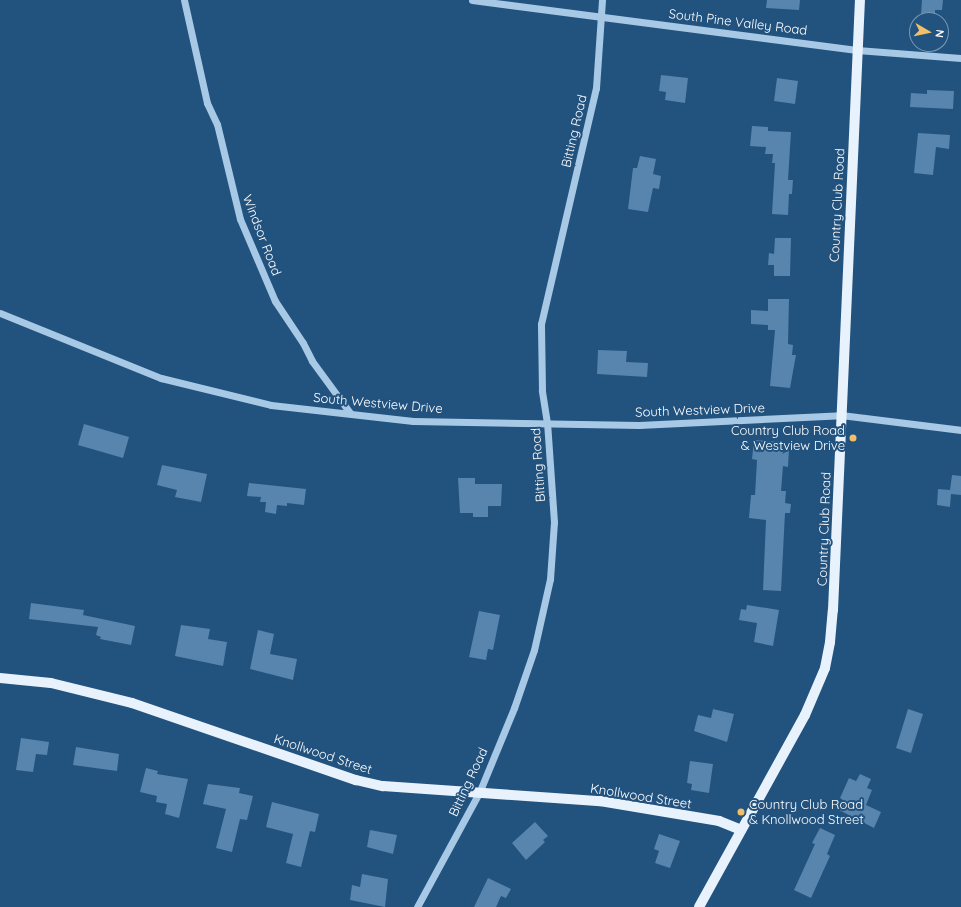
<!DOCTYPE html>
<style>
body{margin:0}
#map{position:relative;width:961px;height:907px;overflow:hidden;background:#22527e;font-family:Quicksand,sans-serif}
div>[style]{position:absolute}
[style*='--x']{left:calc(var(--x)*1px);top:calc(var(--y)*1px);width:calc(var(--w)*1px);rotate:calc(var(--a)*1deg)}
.building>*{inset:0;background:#5785ad}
.minor>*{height:7px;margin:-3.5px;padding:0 3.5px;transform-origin:3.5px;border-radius:3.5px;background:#a7c9e6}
.major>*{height:10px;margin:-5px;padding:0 5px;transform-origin:5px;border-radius:5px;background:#e8f2fd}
.dots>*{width:11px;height:11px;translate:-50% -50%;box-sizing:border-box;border:2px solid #22527e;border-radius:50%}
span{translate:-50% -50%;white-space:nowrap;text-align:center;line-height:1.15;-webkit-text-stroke:4px #22527e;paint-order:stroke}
.street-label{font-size:13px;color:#fff}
.poi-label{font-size:13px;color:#fff}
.right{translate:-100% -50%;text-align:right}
.left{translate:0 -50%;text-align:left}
.north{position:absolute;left:909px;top:12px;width:40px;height:40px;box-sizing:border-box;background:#22527e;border:1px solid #7a97b2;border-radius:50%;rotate:99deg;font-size:11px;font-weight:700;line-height:16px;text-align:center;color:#fff}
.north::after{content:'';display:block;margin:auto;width:14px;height:18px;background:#f2be69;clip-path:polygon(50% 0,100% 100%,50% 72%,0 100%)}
</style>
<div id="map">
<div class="building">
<i style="clip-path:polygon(767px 0,800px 0,799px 10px,766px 8px)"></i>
<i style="clip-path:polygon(922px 0,943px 0,942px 10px,935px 10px,935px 16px,921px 15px)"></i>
<i style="clip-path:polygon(661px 75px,688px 78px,685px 103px,665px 100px,666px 92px,659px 91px)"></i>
<i style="clip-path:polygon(777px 78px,798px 81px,795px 104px,774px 101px)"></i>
<i style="clip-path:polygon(927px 90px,954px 91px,953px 109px,910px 107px,911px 93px,927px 94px)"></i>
<i style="clip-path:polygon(752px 126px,768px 127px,768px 131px,791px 132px,788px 180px,793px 180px,792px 194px,789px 194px,788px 215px,772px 214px,775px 163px,772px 163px,773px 154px,765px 154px,766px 147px,750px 146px)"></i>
<i style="clip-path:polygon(918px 133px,950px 135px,949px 149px,936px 147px,933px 175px,914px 173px)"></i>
<i style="clip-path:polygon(640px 156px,656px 159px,653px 174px,661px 176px,659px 189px,653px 188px,648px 212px,628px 209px,633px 168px,637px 168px)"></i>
<i style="clip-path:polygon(775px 238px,791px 238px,790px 276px,774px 276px,774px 265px,768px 265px,769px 253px,774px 254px)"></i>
<i style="clip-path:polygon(768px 299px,789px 299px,788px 344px,793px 345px,792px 355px,796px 355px,790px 388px,770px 386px,775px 330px,768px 330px,768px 325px,751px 324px,751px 310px,768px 311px)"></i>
<i style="clip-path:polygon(598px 350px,627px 351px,626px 362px,648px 363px,647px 377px,597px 374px)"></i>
<i style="clip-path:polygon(84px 424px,129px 437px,123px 458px,78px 445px)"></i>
<i style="clip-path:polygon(754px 440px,783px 442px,783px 449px,789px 449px,788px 467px,783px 466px,781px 491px,786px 491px,785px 503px,791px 504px,790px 513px,785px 513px,781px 591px,763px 590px,766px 520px,749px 518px,751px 495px,755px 495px,757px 460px,752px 459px)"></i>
<i style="clip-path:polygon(162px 465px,207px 474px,201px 502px,175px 497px,177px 490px,157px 485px)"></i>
<i style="clip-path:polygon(952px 475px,961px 476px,961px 495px,951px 494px,950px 507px,937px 505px,938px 489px,950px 490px)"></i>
<i style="clip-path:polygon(458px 478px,475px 478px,475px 484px,502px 484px,501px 506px,488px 506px,488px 517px,473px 517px,473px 513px,460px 513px)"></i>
<i style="clip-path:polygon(249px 483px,306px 489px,304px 505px,287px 503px,287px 506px,277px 505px,276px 514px,265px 512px,266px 502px,260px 502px,261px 497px,247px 496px)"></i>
<i style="clip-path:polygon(31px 603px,84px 610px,83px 615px,135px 626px,131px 645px,100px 639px,101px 637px,96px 635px,98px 627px,29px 619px)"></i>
<i style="clip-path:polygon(747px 605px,779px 610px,773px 646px,754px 642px,757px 623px,739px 620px,741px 609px,746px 610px)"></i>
<i style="clip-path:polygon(479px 611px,500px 615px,493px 650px,488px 649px,486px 660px,469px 657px)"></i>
<i style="clip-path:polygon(181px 625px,210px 629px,208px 639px,227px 642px,223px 666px,175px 656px)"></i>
<i style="clip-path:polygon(258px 630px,274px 634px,270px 654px,297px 659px,293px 680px,250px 669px)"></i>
<i style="clip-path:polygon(713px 709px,734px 714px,727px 742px,694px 731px,698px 715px,711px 718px)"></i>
<i style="clip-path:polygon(908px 709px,923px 714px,911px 753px,896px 748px)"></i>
<i style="clip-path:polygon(21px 738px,49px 742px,47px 755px,36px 754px,33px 772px,16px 770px)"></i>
<i style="clip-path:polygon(76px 747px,119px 754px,117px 771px,73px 765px)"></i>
<i style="clip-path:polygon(690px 761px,713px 764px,709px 793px,691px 790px,692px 784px,687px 783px)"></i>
<i style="clip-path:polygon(146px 768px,158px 771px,157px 774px,188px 779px,179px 818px,165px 814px,167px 804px,156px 802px,157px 796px,140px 792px)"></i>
<i style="clip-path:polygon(860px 774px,871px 779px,867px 788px,872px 790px,866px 805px,881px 812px,874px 828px,839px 810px,843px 800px,840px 798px,849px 778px,856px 781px)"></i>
<i style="clip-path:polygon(208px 784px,240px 788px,239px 793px,253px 796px,247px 820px,240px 819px,232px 852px,216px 848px,226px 809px,203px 804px)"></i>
<i style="clip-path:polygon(272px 802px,319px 814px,315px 832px,310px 831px,301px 867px,286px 863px,293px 834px,266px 827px)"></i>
<i style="clip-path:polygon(535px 822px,548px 836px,543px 840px,545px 842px,526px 860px,512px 843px)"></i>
<i style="clip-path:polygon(820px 828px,835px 835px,827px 854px,830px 856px,811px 898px,794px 890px,815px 844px,812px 843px)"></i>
<i style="clip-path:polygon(370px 830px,397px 835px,393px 854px,367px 847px)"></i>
<i style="clip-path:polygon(659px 834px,680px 841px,670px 868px,655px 863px,659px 851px,654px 849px)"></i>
<i style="clip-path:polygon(362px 874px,388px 879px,385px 907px,350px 900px,352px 885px,360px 887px)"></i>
<i style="clip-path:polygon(488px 878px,511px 889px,506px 898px,501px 896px,496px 907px,474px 907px)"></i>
</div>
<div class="minor">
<i style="--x:184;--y:0;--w:106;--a:77.4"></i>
<i style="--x:207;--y:103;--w:23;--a:65"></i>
<i style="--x:217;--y:124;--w:98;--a:76.4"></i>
<i style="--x:240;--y:219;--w:89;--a:66.9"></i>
<i style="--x:275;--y:301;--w:50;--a:56.3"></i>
<i style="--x:303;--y:343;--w:20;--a:63"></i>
<i style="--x:312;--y:361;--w:64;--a:53.8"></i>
<i style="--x:472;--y:0;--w:388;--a:7.4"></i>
<i style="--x:857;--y:50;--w:104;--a:4.4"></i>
<i style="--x:0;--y:313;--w:174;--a:22"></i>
<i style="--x:161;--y:378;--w:113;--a:13.8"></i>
<i style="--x:271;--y:405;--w:143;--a:6.4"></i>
<i style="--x:413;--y:421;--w:226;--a:1"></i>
<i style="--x:639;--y:425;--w:202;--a:-2.8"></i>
<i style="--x:841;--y:415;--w:121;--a:7.1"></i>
<i style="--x:417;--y:907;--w:130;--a:-61.5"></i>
<i style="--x:479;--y:793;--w:92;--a:-67.6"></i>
<i style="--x:514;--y:708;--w:61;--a:-71"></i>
<i style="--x:534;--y:650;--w:73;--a:-77.3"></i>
<i style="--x:550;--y:579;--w:57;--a:-86"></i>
<i style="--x:554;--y:522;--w:99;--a:-94"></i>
<i style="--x:547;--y:423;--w:33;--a:-99"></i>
<i style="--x:542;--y:390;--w:66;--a:-90.9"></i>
<i style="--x:541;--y:324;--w:242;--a:-76.9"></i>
<i style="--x:596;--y:88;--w:88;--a:-86.1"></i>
</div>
<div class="major">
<i style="--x:0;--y:678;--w:51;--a:5.6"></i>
<i style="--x:51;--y:683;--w:83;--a:13.9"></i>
<i style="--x:132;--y:703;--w:237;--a:19"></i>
<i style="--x:356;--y:780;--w:28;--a:13"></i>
<i style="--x:383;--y:786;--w:218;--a:4"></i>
<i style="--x:600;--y:801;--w:121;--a:9.5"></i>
<i style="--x:719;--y:821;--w:24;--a:22"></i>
<i style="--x:699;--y:907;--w:219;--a:-61.1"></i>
<i style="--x:805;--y:715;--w:51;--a:-66.9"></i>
<i style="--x:825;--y:668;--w:26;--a:-79"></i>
<i style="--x:830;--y:642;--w:32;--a:-85"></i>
<i style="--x:833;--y:610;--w:611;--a:-87.47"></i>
</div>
<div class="dots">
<i style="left:853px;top:438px;background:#f2be69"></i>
<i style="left:741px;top:812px;background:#f2be69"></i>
</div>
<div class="street-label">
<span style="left:738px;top:22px;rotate:7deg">South Pine Valley Road</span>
<span style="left:574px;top:131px;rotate:-77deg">Bitting Road</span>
<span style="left:837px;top:205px;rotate:-87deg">Country Club Road</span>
<span style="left:262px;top:235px;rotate:69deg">Windsor Road</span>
<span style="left:378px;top:403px;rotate:5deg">South Westview Drive</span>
<span style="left:700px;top:410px;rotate:-2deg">South Westview Drive</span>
<span style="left:538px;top:465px;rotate:-94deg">Bitting Road</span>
<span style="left:824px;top:529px;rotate:-88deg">Country Club Road</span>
<span style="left:323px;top:754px;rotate:18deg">Knollwood Street</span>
<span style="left:468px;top:782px;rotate:-65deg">Bitting Road</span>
<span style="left:641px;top:796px;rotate:9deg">Knollwood Street</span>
</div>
<div class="poi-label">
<span class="right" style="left:845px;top:438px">Country Club Road<br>&amp; Westview Drive</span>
<span class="left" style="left:749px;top:812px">Country Club Road<br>&amp; Knollwood Street</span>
</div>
<div class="north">N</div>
</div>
